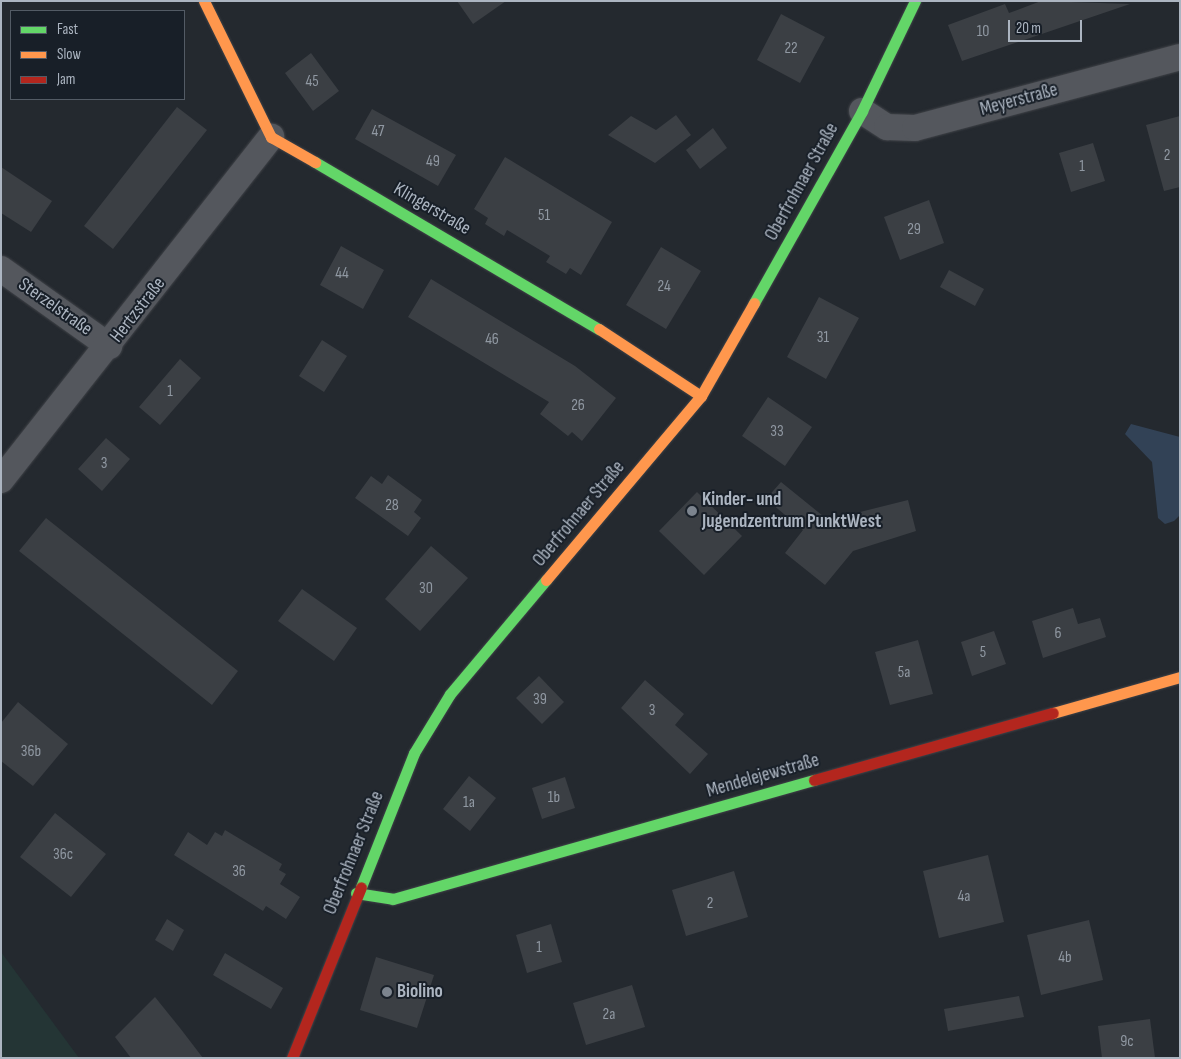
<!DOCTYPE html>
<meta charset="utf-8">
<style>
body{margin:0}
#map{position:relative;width:1181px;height:1059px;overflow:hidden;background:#24292f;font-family:"Sofia Sans Condensed",sans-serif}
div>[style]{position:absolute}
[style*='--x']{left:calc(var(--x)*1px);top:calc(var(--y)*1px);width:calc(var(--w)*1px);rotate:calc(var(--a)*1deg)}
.green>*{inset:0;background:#243535}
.water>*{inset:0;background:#324256}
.building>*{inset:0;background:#3b3f44}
.roads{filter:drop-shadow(0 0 1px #404348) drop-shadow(0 0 1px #404348)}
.street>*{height:26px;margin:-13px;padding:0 13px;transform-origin:13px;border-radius:13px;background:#54575d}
.fast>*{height:11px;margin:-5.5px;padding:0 5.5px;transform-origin:5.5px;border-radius:5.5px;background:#63d668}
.slow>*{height:11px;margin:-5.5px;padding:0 5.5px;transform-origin:5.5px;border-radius:5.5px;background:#ff974d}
.jam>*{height:11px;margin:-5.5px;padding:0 5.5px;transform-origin:5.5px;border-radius:5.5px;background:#b3261e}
.dots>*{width:14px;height:14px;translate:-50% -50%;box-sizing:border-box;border:2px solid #181f28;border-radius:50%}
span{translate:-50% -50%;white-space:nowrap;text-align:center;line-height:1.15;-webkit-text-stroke:4px #181f28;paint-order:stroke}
.number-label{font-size:16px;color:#9098a2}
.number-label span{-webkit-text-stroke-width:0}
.street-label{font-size:19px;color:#acb5c1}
.poi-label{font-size:19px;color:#acb5c1;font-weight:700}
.left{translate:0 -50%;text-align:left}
.frame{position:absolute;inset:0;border:2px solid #acb5c1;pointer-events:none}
.legend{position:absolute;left:10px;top:10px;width:175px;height:90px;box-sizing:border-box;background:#181f28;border:1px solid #535b65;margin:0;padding:6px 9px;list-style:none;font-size:15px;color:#acb5c1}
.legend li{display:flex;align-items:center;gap:10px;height:25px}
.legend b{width:25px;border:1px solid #535b65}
.scale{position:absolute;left:1008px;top:20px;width:74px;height:22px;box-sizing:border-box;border:2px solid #acb5c1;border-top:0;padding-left:6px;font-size:15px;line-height:18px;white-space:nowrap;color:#acb5c1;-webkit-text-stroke:4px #181f28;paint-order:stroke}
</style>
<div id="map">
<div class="green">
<i style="clip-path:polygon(1px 952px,79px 1058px,1px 1058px)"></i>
</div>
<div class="water">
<i style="clip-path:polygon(1131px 424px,1180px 437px,1180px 515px,1174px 521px,1165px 524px,1158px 518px,1152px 462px,1125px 434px)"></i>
</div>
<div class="building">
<i style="clip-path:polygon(457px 1px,506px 1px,473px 24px)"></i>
<i style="clip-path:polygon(1041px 1px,1130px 4px,962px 61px,948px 25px,1005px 4px,1009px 13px)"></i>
<i style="clip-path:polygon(781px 14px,825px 37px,800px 83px,757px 60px)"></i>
<i style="clip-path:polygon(311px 53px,339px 91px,313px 111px,285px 73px)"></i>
<i style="clip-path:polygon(177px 107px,207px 130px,113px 249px,84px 226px)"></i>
<i style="clip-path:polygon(372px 109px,456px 155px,438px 186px,355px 139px)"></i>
<i style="clip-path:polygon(676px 115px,691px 135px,655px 163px,608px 135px,631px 116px,656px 130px)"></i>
<i style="clip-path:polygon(1180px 116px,1180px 187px,1164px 191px,1146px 125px)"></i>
<i style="clip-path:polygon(713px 128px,727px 148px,700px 169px,686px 150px)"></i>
<i style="clip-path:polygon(1093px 143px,1105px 181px,1071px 192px,1059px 153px)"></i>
<i style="clip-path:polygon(505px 157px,612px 222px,581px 275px,570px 268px,566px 274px,546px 262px,550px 256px,507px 230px,504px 236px,485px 224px,488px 218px,474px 209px)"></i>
<i style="clip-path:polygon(1px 167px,52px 201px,31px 232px,1px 213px)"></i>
<i style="clip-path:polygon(929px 200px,944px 243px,900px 260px,884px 217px)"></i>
<i style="clip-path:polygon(341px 246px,384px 270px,363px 309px,320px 285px)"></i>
<i style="clip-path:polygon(661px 247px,701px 271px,666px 329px,626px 305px)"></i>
<i style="clip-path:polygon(949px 270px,984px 289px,975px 306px,940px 287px)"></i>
<i style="clip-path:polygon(431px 279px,575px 366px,616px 398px,582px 441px,572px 432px,568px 436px,540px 414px,549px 402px,408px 317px)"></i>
<i style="clip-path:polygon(819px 297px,859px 318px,826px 379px,787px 357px)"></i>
<i style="clip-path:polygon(322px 340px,347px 356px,324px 392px,299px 376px)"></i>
<i style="clip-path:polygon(180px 359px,201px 378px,160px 425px,139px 407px)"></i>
<i style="clip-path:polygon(768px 397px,812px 427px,785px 466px,742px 436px)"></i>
<i style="clip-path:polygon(106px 438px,130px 459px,102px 491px,78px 469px)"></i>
<i style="clip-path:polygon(388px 475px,422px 500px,414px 512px,421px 518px,408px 536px,355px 498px,371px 476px,382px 484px)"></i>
<i style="clip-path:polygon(781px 482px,828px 520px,908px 500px,916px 531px,853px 551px,825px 585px,785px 553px,803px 530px,766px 499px)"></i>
<i style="clip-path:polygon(697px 492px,742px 536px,704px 575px,659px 531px)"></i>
<i style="clip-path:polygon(46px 518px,238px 671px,212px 705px,19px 551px)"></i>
<i style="clip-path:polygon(431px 546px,468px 578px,420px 631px,385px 599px)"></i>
<i style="clip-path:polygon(302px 589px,357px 628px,334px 661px,278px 621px)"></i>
<i style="clip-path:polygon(1073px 608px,1078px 624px,1100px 618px,1106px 637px,1043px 658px,1032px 621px)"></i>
<i style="clip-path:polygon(994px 631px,1006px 664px,972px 676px,961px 642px)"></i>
<i style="clip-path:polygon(918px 640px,933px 694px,890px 705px,875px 652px)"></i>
<i style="clip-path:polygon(539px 676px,564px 702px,542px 724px,516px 698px)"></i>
<i style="clip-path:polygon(645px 680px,684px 714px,675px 725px,708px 754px,690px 774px,621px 708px)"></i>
<i style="clip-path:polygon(18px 702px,68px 744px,33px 786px,1px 761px,1px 723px)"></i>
<i style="clip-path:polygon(469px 776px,496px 798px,470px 831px,443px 809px)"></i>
<i style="clip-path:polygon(565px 777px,575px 808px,542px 819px,532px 788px)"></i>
<i style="clip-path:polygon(55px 813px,106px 854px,71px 897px,20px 857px)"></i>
<i style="clip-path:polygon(225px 830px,282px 864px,279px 870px,286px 874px,280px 884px,300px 897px,286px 919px,266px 906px,263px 911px,174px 855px,188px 832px,207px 845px,215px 832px,222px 836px)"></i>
<i style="clip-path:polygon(988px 855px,1004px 922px,939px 938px,923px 871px)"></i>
<i style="clip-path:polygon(734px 871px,748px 917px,686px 936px,672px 890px)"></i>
<i style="clip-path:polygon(167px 919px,184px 930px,173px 951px,155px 940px)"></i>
<i style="clip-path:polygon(1089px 920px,1103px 980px,1041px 995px,1027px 935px)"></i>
<i style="clip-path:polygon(551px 924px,562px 962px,527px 973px,516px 935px)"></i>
<i style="clip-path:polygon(225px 953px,283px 988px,271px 1009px,213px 975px)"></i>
<i style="clip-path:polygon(376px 957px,434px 975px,417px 1028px,360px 1010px)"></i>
<i style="clip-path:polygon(632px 985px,645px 1027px,586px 1045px,573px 1003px)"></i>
<i style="clip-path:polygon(1019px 996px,1024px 1017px,948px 1031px,944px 1009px)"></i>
<i style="clip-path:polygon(155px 997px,180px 1028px,203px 1058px,131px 1058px,115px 1037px)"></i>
<i style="clip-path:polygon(1150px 1019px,1155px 1058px,1102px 1058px,1098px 1026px)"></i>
</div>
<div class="roads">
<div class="street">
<i style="--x:862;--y:111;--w:30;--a:33"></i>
<i style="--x:887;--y:127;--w:28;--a:2"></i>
<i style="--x:915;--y:128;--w:274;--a:-15"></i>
<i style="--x:1;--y:269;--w:133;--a:35.5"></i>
<i style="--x:1;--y:480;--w:437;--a:-51.8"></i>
</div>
<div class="fast">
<i style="--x:315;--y:162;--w:329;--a:30.5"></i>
<i style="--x:754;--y:303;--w:220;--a:-60.6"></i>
<i style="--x:862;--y:111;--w:122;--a:-64.3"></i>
<i style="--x:361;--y:887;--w:144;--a:-68.4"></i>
<i style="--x:414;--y:753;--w:69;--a:-58.6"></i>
<i style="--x:450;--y:694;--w:149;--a:-49.9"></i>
<i style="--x:356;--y:893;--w:37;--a:9"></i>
<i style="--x:393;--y:899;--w:437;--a:-15.8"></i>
</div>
<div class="slow">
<i style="--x:204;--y:1;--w:152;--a:63.8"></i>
<i style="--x:271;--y:137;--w:51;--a:29.6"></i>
<i style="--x:599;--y:329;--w:122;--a:33.3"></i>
<i style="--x:546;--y:580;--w:241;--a:-49.9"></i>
<i style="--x:701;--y:396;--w:107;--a:-60.3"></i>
<i style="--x:1053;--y:713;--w:132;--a:-15.8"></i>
</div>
<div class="jam">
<i style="--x:814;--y:780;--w:248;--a:-15.7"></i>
<i style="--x:292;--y:1058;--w:184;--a:-68"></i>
</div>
</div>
<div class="dots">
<i style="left:692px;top:511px;background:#7c848e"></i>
<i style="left:387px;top:992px;background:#7c848e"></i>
</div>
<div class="number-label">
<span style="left:983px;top:32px">10</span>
<span style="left:791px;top:49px">22</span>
<span style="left:312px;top:82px">45</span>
<span style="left:378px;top:132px">47</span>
<span style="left:1167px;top:156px">2</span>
<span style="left:433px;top:162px">49</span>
<span style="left:1082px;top:167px">1</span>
<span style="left:544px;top:216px">51</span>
<span style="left:914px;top:230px">29</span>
<span style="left:342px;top:274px">44</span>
<span style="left:664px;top:287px">24</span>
<span style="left:823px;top:338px">31</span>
<span style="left:492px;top:340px">46</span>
<span style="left:170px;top:392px">1</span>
<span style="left:578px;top:406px">26</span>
<span style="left:777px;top:432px">33</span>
<span style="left:104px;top:464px">3</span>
<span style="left:392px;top:506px">28</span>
<span style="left:426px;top:589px">30</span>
<span style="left:1058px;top:634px">6</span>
<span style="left:983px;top:653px">5</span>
<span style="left:904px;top:673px">5a</span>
<span style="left:540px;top:700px">39</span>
<span style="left:652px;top:711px">3</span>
<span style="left:31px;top:752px">36b</span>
<span style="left:554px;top:798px">1b</span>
<span style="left:469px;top:803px">1a</span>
<span style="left:63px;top:855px">36c</span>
<span style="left:239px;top:872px">36</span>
<span style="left:964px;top:897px">4a</span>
<span style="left:710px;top:904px">2</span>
<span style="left:539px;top:948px">1</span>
<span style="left:1065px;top:958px">4b</span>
<span style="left:609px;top:1015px">2a</span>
<span style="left:1127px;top:1042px">9c</span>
</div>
<div class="street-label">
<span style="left:1019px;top:100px;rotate:-15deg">Meyerstraße</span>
<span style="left:802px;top:182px;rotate:-61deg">Oberfrohnaer Straße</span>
<span style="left:432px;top:209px;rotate:30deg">Klingerstraße</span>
<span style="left:55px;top:307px;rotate:35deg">Sterzelstraße</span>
<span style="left:138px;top:310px;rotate:-52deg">Hertzstraße</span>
<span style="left:579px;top:514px;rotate:-50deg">Oberfrohnaer Straße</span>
<span style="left:763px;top:776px;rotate:-16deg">Mendelejewstraße</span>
<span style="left:354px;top:853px;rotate:-68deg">Oberfrohnaer Straße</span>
</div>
<div class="poi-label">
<span class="left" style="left:702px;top:511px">Kinder- und<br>Jugendzentrum PunktWest</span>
<span class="left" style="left:397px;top:992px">Biolino</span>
</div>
<div class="frame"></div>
<ul class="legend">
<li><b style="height:6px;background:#63d668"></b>Fast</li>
<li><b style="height:6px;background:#ff974d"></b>Slow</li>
<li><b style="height:6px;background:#b3261e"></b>Jam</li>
</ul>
<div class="scale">20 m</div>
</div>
